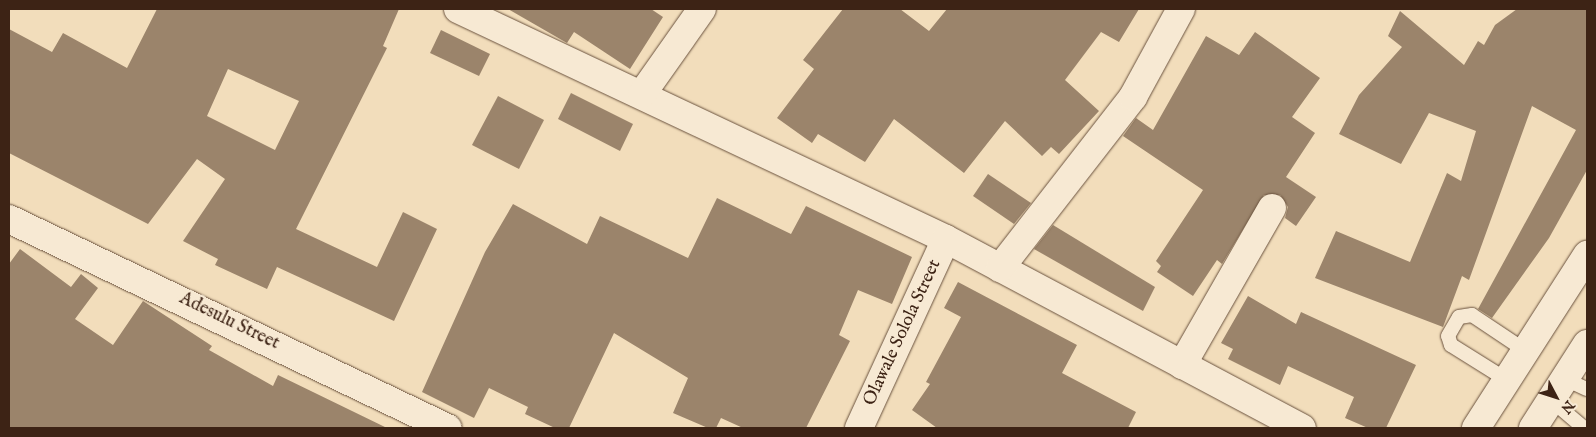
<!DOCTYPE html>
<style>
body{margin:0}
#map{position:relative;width:1596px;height:437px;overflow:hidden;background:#f2ddbb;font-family:"IM FELL English",serif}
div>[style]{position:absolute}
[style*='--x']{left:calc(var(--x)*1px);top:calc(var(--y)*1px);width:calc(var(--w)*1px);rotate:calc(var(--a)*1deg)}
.building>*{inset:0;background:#9b846b}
.roads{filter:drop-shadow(0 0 1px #6a523e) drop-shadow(0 0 1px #6a523e)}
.lane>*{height:14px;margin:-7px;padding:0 7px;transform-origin:7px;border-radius:7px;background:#f7e9d3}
.street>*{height:28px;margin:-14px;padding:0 14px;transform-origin:14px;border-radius:14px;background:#f7e9d3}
.secondary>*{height:28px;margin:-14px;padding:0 14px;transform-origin:14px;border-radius:14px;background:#f7e9d3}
span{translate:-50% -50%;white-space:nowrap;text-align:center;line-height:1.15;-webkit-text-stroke:5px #f7e9d3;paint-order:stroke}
.street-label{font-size:18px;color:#3d2315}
.frame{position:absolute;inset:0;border:10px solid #3d2315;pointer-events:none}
.north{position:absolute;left:1531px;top:372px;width:50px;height:50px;-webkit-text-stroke:4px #f7e9d3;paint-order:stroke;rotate:130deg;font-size:14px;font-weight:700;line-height:20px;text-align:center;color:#3d2315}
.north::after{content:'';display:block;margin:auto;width:18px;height:22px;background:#3d2315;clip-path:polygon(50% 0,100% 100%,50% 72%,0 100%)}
</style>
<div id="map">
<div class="building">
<i style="clip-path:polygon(evenodd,157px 9px,399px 9px,383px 46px,387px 48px,296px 229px,377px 267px,403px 212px,437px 229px,394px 321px,277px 267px,267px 289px,215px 265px,218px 259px,183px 241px,225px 179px,197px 159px,148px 224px,9px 153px,9px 29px,52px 52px,63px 33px,127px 68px,157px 9px,228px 69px,299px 101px,275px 150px,207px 116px,228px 69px)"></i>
<i style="clip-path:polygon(508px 9px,651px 9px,663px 17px,630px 69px,574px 32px,567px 43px)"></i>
<i style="clip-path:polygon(843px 9px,900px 9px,929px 31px,947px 9px,1139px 9px,1119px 42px,1101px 32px,1065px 80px,1099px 111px,1059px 154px,1051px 147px,1042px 156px,1005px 121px,964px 173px,894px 119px,865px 162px,818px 134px,812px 143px,777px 118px,814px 69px,803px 60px)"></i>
<i style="clip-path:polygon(1517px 9px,1587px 9px,1587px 170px,1549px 238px,1492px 318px,1478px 309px,1576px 130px,1532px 106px,1469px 280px,1462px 276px,1443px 327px,1315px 278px,1336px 231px,1410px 262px,1447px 173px,1461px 181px,1476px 131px,1429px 113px,1401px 164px,1339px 134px,1359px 95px,1402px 47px,1388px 36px,1400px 11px,1464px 65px,1478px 41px,1484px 45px,1495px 25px)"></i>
<i style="clip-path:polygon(441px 30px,490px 54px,479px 76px,430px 53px)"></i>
<i style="clip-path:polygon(1255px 32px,1320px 78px,1292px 117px,1315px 133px,1286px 177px,1316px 197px,1296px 226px,1285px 218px,1288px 207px,1280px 195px,1264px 195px,1222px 264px,1217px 260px,1193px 296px,1157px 272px,1161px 266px,1156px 261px,1203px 190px,1123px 136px,1136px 118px,1153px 130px,1206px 36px,1239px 55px)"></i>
<i style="clip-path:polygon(571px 93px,633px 124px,620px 151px,558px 119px)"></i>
<i style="clip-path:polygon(498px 96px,544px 120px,519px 169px,472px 145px)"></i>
<i style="clip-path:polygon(988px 174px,1031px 203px,1014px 224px,973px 196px)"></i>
<i style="clip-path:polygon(717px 198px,791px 234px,806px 206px,912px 257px,892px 304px,858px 290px,839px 335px,850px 341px,806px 428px,743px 428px,721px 418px,716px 428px,708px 428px,673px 413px,688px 378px,614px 333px,569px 428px,555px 428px,525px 414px,528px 407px,489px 388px,474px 418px,422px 392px,485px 252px,513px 204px,587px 244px,600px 216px,688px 258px)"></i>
<i style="clip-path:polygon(1053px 225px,1155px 287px,1143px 311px,1034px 249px)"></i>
<i style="clip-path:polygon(20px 249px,71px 287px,81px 274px,98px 288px,75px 319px,113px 345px,143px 301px,212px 346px,209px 350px,273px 386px,278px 375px,387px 428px,9px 428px,9px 264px)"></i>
<i style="clip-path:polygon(958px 282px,1077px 345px,1062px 373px,1136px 412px,1128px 428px,937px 428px,912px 410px,930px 384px,926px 382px,961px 317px,944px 308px)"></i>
<i style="clip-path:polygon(1248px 296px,1296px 324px,1301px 312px,1416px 365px,1386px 428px,1368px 428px,1345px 418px,1354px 397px,1288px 366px,1280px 385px,1228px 359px,1233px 349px,1221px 343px)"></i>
</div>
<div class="roads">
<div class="lane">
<i style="--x:1563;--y:378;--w:26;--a:25"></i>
<i style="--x:1507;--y:380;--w:66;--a:-148"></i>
<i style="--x:1451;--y:345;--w:9;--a:-108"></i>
<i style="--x:1448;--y:336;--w:22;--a:-60"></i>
<i style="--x:1459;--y:317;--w:13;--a:-9"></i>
<i style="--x:1472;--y:315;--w:65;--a:33.7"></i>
<i style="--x:1551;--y:400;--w:43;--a:40.3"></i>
</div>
<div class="street">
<i style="--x:458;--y:9;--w:539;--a:25.24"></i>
<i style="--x:946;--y:239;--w:403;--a:28"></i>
<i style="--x:642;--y:94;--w:104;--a:-54.8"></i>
<i style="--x:9;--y:219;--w:486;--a:25.5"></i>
<i style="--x:1000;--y:268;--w:217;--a:-52.1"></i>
<i style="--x:1133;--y:97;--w:100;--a:-61.4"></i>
<i style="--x:1182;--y:365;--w:181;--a:-60.2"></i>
<i style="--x:859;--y:428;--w:208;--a:-65.3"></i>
</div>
<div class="secondary">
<i style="--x:1476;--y:428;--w:206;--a:-57.3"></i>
<i style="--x:1533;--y:428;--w:100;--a:-57.3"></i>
</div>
</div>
<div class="street-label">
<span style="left:229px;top:322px;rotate:26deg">Adesulu Street</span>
<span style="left:903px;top:333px;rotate:-65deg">Olawale Solola Street</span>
</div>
<div class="frame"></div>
<div class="north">N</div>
</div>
